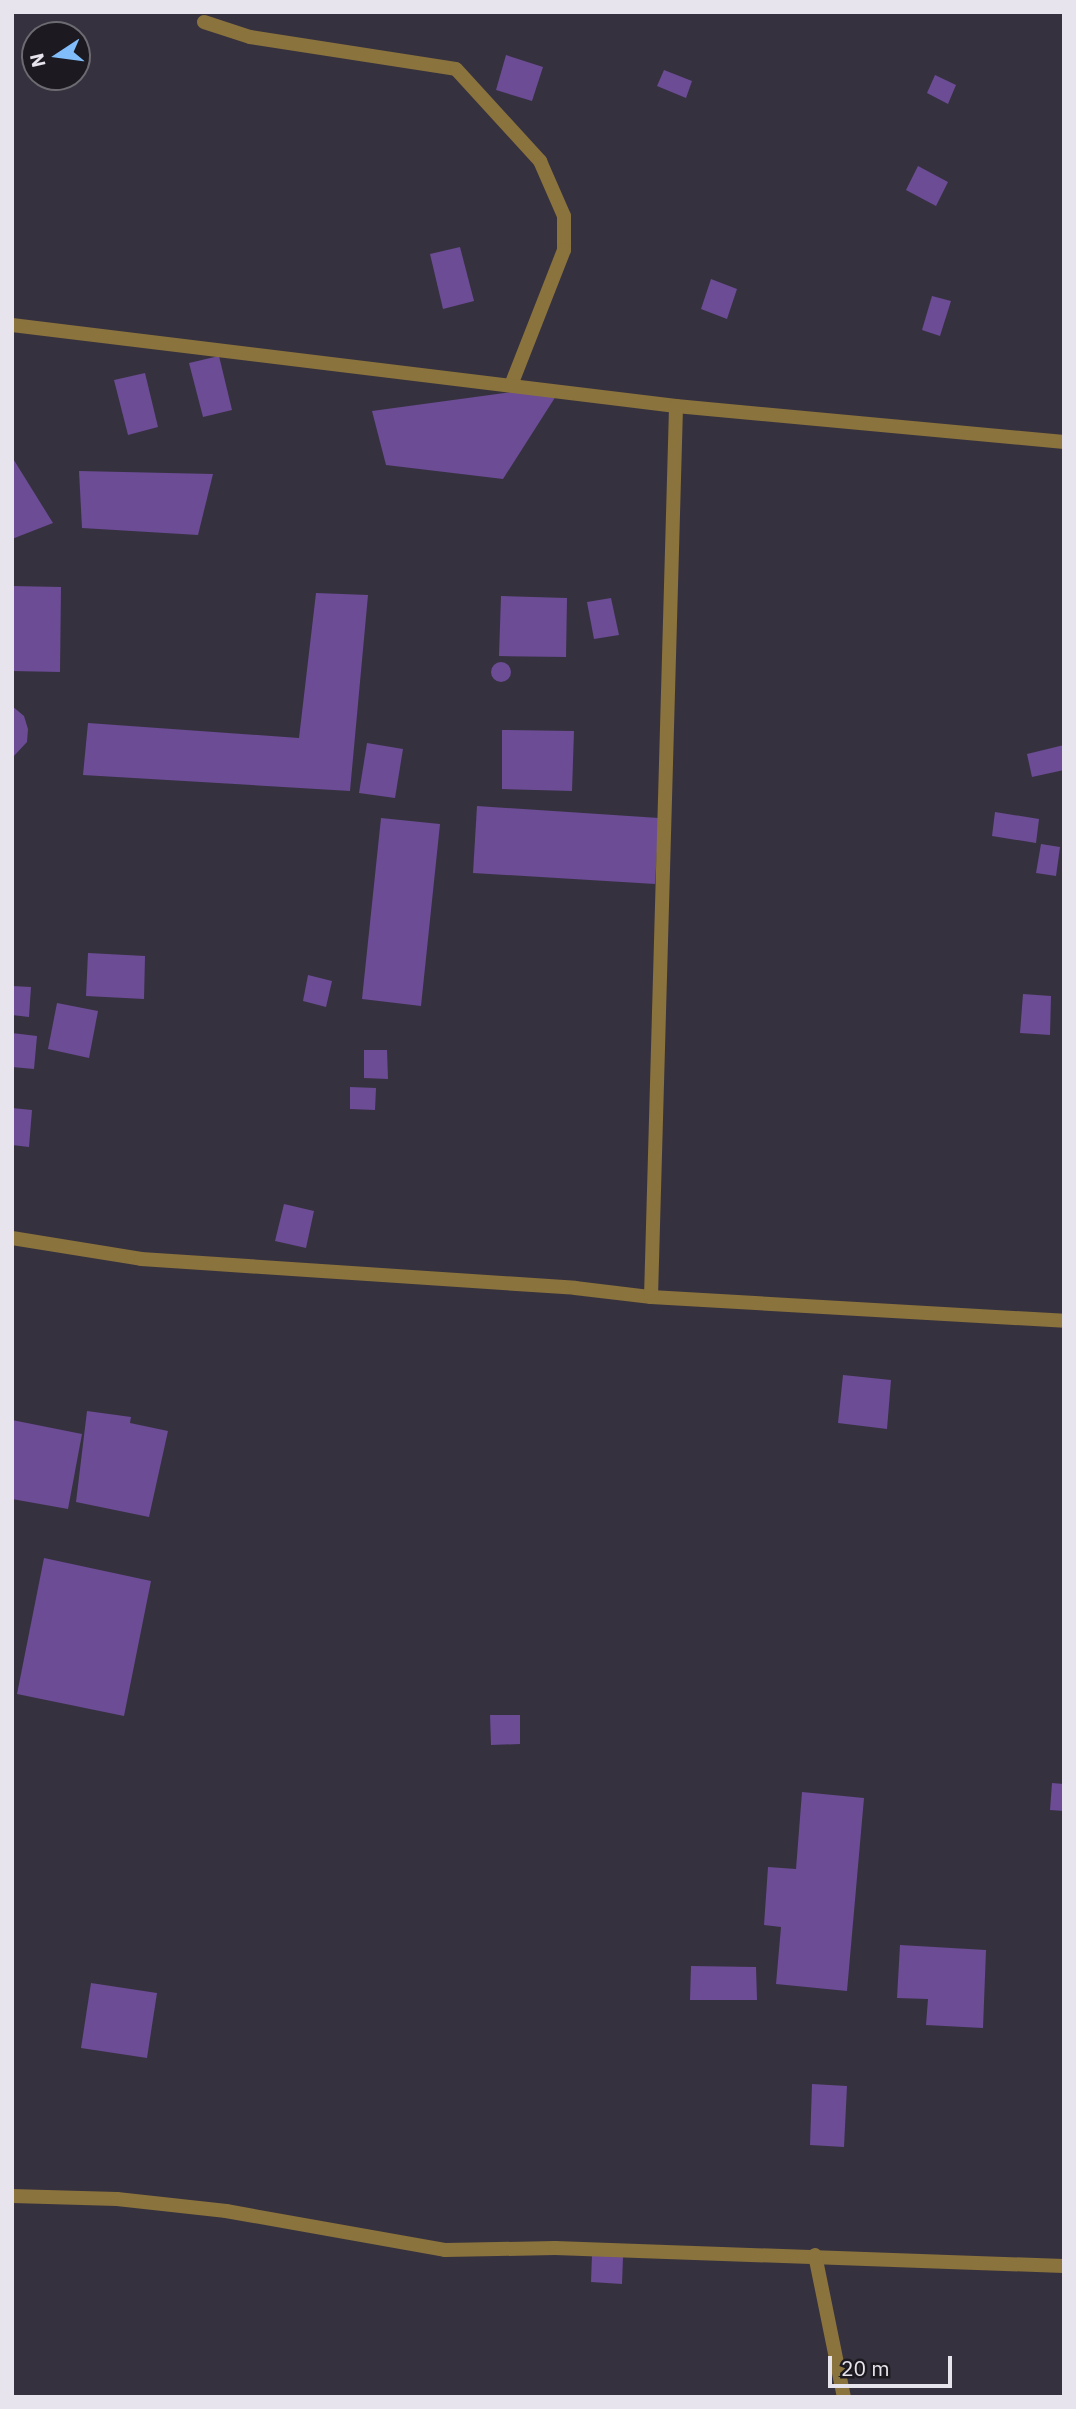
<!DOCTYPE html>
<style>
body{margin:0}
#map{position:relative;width:1076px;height:2409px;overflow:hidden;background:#36313f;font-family:"IBM Plex Sans",sans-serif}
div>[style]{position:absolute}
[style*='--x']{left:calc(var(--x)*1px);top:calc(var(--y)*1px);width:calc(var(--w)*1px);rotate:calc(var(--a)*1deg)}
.building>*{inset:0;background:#6b4c95}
.round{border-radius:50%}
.street>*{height:14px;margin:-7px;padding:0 7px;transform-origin:7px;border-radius:7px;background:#8a733c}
span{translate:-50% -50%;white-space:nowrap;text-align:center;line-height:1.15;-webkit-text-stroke:7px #1c1a20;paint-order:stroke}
.frame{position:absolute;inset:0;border:14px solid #e7e4ed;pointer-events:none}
.north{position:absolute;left:21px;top:21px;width:70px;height:70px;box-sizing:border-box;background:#1c1a20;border:2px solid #6d6b72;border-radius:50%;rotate:257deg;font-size:19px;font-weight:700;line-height:28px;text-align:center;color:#e7e4ed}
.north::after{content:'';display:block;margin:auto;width:24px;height:32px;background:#80bdfa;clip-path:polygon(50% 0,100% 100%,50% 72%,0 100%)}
.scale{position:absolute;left:828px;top:2356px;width:124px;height:32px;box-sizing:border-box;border:4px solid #e7e4ed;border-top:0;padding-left:9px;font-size:21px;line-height:24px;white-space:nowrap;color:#e7e4ed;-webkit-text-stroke:5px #1c1a20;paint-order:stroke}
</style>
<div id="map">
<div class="building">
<i style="clip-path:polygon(506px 55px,543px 67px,532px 101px,496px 90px)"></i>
<i style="clip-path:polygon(664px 70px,692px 81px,686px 98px,657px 86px)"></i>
<i style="clip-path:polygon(935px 75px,956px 85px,948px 104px,927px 93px)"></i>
<i style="clip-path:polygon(918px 166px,948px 182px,936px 206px,906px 190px)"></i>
<i style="clip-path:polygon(460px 247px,474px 301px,443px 309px,430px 254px)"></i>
<i style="clip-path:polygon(711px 279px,737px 289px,727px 319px,701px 309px)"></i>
<i style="clip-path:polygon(932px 296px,951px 301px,940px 336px,922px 330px)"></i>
<i style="clip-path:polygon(219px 356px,232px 410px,203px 417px,189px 363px)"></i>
<i style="clip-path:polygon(145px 373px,158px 427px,128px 435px,114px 380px)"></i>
<i style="clip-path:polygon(563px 385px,503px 479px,386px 465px,372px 411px)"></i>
<i style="clip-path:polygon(12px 457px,53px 523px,12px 539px)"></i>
<i style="clip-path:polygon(79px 471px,213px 474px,198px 535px,82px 528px)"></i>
<i style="clip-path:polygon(12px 586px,61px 587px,60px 672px,12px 671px)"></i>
<i style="clip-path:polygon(316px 593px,368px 595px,350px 791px,83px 775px,88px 723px,299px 738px)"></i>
<i style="clip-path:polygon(501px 596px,567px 598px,566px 657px,499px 656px)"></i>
<i style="clip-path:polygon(611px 598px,619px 635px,594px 639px,587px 602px)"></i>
<i class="round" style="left:491px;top:662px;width:20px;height:20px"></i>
<i style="clip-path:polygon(12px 706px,24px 716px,28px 729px,27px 742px,12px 758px)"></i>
<i style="clip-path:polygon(502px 730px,574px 731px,572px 791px,502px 789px)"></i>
<i style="clip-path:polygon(367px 743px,403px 749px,395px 798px,359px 793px)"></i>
<i style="clip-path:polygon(1064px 745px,1064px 770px,1032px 777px,1027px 754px)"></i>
<i style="clip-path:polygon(477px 806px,659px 818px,655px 884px,473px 873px)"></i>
<i style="clip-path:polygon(995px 812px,1039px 819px,1036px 843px,992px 836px)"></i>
<i style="clip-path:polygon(381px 818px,440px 824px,421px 1006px,362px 999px)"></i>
<i style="clip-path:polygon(1041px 844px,1060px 847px,1056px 876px,1036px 873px)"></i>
<i style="clip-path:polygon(88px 953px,145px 956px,144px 999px,86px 996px)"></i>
<i style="clip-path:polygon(308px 975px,332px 981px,326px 1007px,303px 1001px)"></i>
<i style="clip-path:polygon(12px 986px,31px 987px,29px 1017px,12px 1015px)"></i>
<i style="clip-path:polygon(1023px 994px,1051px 996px,1050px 1035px,1020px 1033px)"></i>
<i style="clip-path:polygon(57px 1003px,98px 1011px,89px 1058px,48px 1049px)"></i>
<i style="clip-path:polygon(12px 1033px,37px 1036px,34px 1069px,12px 1067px)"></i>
<i style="clip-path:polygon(364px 1050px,387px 1050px,388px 1079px,364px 1078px)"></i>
<i style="clip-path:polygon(350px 1087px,376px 1088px,375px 1110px,350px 1109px)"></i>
<i style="clip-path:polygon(12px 1108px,32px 1110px,29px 1147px,12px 1145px)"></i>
<i style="clip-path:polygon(284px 1204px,314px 1211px,306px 1248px,275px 1241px)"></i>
<i style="clip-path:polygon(843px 1375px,891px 1380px,887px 1429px,838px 1423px)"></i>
<i style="clip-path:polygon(87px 1411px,131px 1417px,130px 1423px,168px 1431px,149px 1517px,76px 1502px)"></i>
<i style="clip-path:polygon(12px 1420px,82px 1434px,68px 1509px,12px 1499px)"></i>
<i style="clip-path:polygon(44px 1558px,151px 1581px,124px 1716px,17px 1694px)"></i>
<i style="clip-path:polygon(490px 1715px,520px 1715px,520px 1744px,491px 1745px)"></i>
<i style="clip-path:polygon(1052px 1783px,1064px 1784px,1064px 1811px,1050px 1810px)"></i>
<i style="clip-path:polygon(802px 1792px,864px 1798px,847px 1991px,776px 1984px,781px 1927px,764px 1925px,768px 1867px,796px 1869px)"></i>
<i style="clip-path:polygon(900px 1945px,986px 1950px,983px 2028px,926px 2025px,928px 1999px,897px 1998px)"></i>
<i style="clip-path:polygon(691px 1966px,756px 1967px,757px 2000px,690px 2000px)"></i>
<i style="clip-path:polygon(91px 1983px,157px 1993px,147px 2058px,81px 2048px)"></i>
<i style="clip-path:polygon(812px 2084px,847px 2086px,844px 2147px,810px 2145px)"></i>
<i style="clip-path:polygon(592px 2255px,623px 2257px,622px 2284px,591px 2282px)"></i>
</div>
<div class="street">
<i style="--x:204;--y:22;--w:48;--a:18.1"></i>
<i style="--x:250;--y:37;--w:208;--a:8.8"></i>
<i style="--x:456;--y:69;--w:125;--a:47.6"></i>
<i style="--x:540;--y:161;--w:60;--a:66.4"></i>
<i style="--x:564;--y:216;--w:34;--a:90"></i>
<i style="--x:564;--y:250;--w:145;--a:111.4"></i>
<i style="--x:12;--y:325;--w:669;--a:6.96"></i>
<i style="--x:676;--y:406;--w:390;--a:5.3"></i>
<i style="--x:12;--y:1238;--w:131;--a:9.2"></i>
<i style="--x:141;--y:1259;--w:435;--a:3.8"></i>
<i style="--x:575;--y:1288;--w:77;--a:6.8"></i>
<i style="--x:651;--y:1297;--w:414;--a:3.3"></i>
<i style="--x:651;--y:1297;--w:891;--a:-88.39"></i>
<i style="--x:12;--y:2196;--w:105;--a:1.6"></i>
<i style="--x:117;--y:2199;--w:110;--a:6.3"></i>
<i style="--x:226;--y:2211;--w:222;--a:10.1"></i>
<i style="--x:445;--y:2250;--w:110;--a:-1"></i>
<i style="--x:555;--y:2248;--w:509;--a:2.03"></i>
<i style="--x:815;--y:2255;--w:145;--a:78.5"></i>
</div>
<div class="frame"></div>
<div class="north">N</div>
<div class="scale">20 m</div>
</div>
